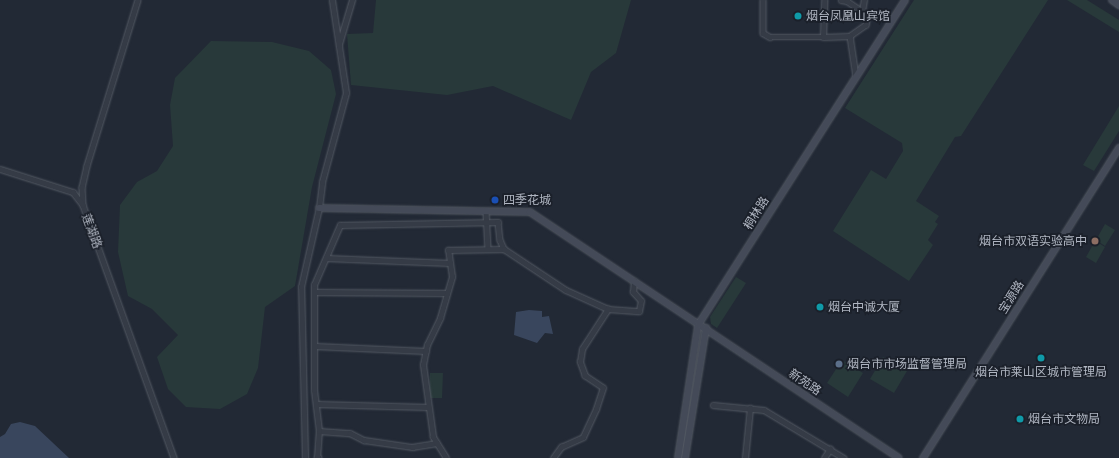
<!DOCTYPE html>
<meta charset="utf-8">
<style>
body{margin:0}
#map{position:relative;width:1119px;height:458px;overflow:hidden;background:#222935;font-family:"PT Sans","Noto Sans SC",sans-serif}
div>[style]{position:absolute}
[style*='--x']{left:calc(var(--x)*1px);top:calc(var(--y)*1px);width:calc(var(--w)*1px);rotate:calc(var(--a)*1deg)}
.green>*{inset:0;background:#28393a}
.water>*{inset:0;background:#39465d}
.roads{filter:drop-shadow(0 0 1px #535963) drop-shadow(0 0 1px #535963)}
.street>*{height:4.5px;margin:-2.25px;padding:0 2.25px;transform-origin:2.25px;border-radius:2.25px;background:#353b46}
.secondary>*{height:6px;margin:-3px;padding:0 3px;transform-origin:3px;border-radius:3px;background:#444a58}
.dots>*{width:11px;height:11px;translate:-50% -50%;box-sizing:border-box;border:2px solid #1b202a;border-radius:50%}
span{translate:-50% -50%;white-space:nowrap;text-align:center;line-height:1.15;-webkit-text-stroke:3.5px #1b202a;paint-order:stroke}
.poi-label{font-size:12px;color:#b0b6c2}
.left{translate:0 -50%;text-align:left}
.right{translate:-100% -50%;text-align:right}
.street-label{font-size:12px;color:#b0b6c2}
</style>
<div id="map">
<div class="green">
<i style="clip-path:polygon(376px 0,631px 0,616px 53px,591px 72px,571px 120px,493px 86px,447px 95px,351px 85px,347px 34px,373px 33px)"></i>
<i style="clip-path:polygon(914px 0,1048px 0,961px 136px,955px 137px,916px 201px,939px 216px,935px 222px,938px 224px,928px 240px,933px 245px,909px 281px,833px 231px,871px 170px,886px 179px,903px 151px,902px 143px,845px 108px)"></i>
<i style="clip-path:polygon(1067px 0,1087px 0,1119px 20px,1119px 32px)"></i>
<i style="clip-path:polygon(211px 41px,272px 42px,309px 51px,331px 70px,336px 94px,312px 187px,295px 286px,265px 307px,258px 368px,247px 394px,220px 409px,186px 407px,168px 389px,157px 357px,178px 335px,152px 309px,128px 296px,118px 252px,120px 205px,137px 182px,157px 171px,173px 146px,170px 105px,175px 78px)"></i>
<i style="clip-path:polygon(1119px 106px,1119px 131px,1094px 171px,1083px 165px)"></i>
<i style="clip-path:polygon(1105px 224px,1115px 230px,1105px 246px,1096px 240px)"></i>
<i style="clip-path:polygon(1095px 241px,1105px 247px,1096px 263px,1086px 257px)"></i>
<i style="clip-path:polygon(736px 277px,746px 283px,717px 328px,711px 324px,710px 317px)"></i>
<i style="clip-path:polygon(883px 357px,907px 371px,894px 393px,870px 379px)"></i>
<i style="clip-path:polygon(842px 360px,863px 373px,848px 397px,827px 383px)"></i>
<i style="clip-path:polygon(430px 373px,443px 373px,442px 398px,429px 398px)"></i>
</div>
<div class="water">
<i style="clip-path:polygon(529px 310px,542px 311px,542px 317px,549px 316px,553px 334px,545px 333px,537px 343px,514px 335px,516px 312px)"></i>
<i style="clip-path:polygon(20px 422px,35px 426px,69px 458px,0 458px,0 437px,5px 434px,11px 424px)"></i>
</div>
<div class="roads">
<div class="street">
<i style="--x:138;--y:0;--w:174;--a:107.1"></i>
<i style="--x:87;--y:166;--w:22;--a:103"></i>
<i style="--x:82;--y:187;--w:18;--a:87"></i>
<i style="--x:83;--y:205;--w:269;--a:70.2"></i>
<i style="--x:763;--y:0;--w:33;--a:90"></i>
<i style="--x:763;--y:33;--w:8;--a:30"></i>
<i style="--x:770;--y:37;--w:53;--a:0"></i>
<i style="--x:823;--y:37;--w:37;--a:-88"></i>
<i style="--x:841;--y:0;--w:6;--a:9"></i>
<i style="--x:847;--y:1;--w:25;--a:34"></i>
<i style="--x:868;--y:15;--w:10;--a:101"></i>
<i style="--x:866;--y:25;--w:19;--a:145"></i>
<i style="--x:850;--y:36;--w:40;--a:81.5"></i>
<i style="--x:862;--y:11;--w:11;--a:-80"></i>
<i style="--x:823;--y:37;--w:27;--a:-2"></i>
<i style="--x:339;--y:44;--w:46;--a:-73.5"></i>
<i style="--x:0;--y:169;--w:77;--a:17.5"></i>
<i style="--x:73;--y:192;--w:16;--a:52"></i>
<i style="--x:486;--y:211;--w:37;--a:87"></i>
<i style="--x:326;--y:258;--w:124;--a:2.3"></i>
<i style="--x:314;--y:292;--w:133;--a:0.4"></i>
<i style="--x:315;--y:346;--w:111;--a:2.6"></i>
<i style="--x:316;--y:404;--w:112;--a:1.5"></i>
<i style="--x:713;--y:405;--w:51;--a:5.6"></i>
<i style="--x:764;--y:410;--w:93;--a:31"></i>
<i style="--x:319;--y:431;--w:31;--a:4"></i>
<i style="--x:350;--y:433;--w:16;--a:27"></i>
<i style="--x:364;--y:440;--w:49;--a:8.3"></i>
<i style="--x:412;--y:447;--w:25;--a:-9"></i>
<i style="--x:305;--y:458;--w:171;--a:-91.3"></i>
<i style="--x:301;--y:287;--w:81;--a:-77.2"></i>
<i style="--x:319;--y:208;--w:26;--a:-83"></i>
<i style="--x:322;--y:182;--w:92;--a:-74.9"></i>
<i style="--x:346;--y:93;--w:94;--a:-98.6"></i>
<i style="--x:319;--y:458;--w:2;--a:180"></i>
<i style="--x:317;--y:458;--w:27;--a:-86"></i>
<i style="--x:319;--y:431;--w:41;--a:-97"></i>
<i style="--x:314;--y:390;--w:105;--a:-90"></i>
<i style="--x:314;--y:285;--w:65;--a:-66.6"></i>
<i style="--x:340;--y:225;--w:158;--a:-1.1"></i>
<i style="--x:498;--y:222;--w:18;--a:84"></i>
<i style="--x:500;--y:240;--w:10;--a:66"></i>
<i style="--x:446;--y:458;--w:25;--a:-122"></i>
<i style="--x:433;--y:437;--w:73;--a:-97.9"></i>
<i style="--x:423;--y:365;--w:20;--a:-79"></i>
<i style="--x:427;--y:345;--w:30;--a:-64"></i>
<i style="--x:440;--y:318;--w:43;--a:-73.7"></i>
<i style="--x:452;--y:277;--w:27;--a:-98"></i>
<i style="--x:448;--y:250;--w:56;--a:-1"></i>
<i style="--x:504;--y:249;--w:74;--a:33.5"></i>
<i style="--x:566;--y:290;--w:46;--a:24.3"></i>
<i style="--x:608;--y:309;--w:31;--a:4"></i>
<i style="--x:639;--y:311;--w:10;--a:-79"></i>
<i style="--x:641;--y:301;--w:12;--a:-132"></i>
<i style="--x:633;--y:292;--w:11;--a:-85"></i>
<i style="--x:553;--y:458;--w:14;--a:-54"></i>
<i style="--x:561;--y:447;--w:24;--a:-24"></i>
<i style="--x:583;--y:437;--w:31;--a:-65"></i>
<i style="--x:596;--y:409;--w:22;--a:-72"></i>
<i style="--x:603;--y:388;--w:22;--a:-146"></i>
<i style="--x:585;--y:376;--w:15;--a:-110"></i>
<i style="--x:580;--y:362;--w:13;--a:-81"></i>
<i style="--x:582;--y:349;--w:48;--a:-57"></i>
<i style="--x:745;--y:458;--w:50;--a:-84.3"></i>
<i style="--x:824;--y:458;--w:11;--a:-56"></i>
</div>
<div class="secondary">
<i style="--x:1112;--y:0;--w:9;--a:36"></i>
<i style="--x:319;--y:208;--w:211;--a:1.1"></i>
<i style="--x:530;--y:212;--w:443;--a:33.7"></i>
<i style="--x:678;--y:458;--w:134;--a:-81.4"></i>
<i style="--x:698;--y:325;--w:385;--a:-57.5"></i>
<i style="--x:685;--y:458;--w:132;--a:-80.8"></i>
<i style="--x:923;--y:458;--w:367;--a:-57.7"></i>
</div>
</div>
<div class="dots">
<i style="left:798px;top:16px;background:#0f9aa8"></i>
<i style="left:495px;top:200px;background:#1a4fb4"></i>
<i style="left:1095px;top:241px;background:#8d6e63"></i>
<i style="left:820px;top:307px;background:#0f9aa8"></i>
<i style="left:1041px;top:358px;background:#0f9aa8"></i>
<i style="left:839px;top:364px;background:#5c6f8a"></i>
<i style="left:1020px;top:419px;background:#0f9aa8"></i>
</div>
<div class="poi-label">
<span class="left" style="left:806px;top:16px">烟台凤凰山宾馆</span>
<span class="left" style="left:503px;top:200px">四季花城</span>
<span class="right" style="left:1087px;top:241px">烟台市双语实验高中</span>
<span class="left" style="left:828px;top:307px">烟台中诚大厦</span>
<span class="left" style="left:847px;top:364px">烟台市市场监督管理局</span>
<span style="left:1041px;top:372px">烟台市莱山区城市管理局</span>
<span class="left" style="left:1028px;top:419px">烟台市文物局</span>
</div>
<div class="street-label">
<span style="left:756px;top:213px;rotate:-58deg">桐林路</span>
<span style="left:92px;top:231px;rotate:70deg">莲湖路</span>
<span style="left:1011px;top:297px;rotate:-58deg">宝源路</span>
<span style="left:805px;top:382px;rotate:34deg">新苑路</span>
</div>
</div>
